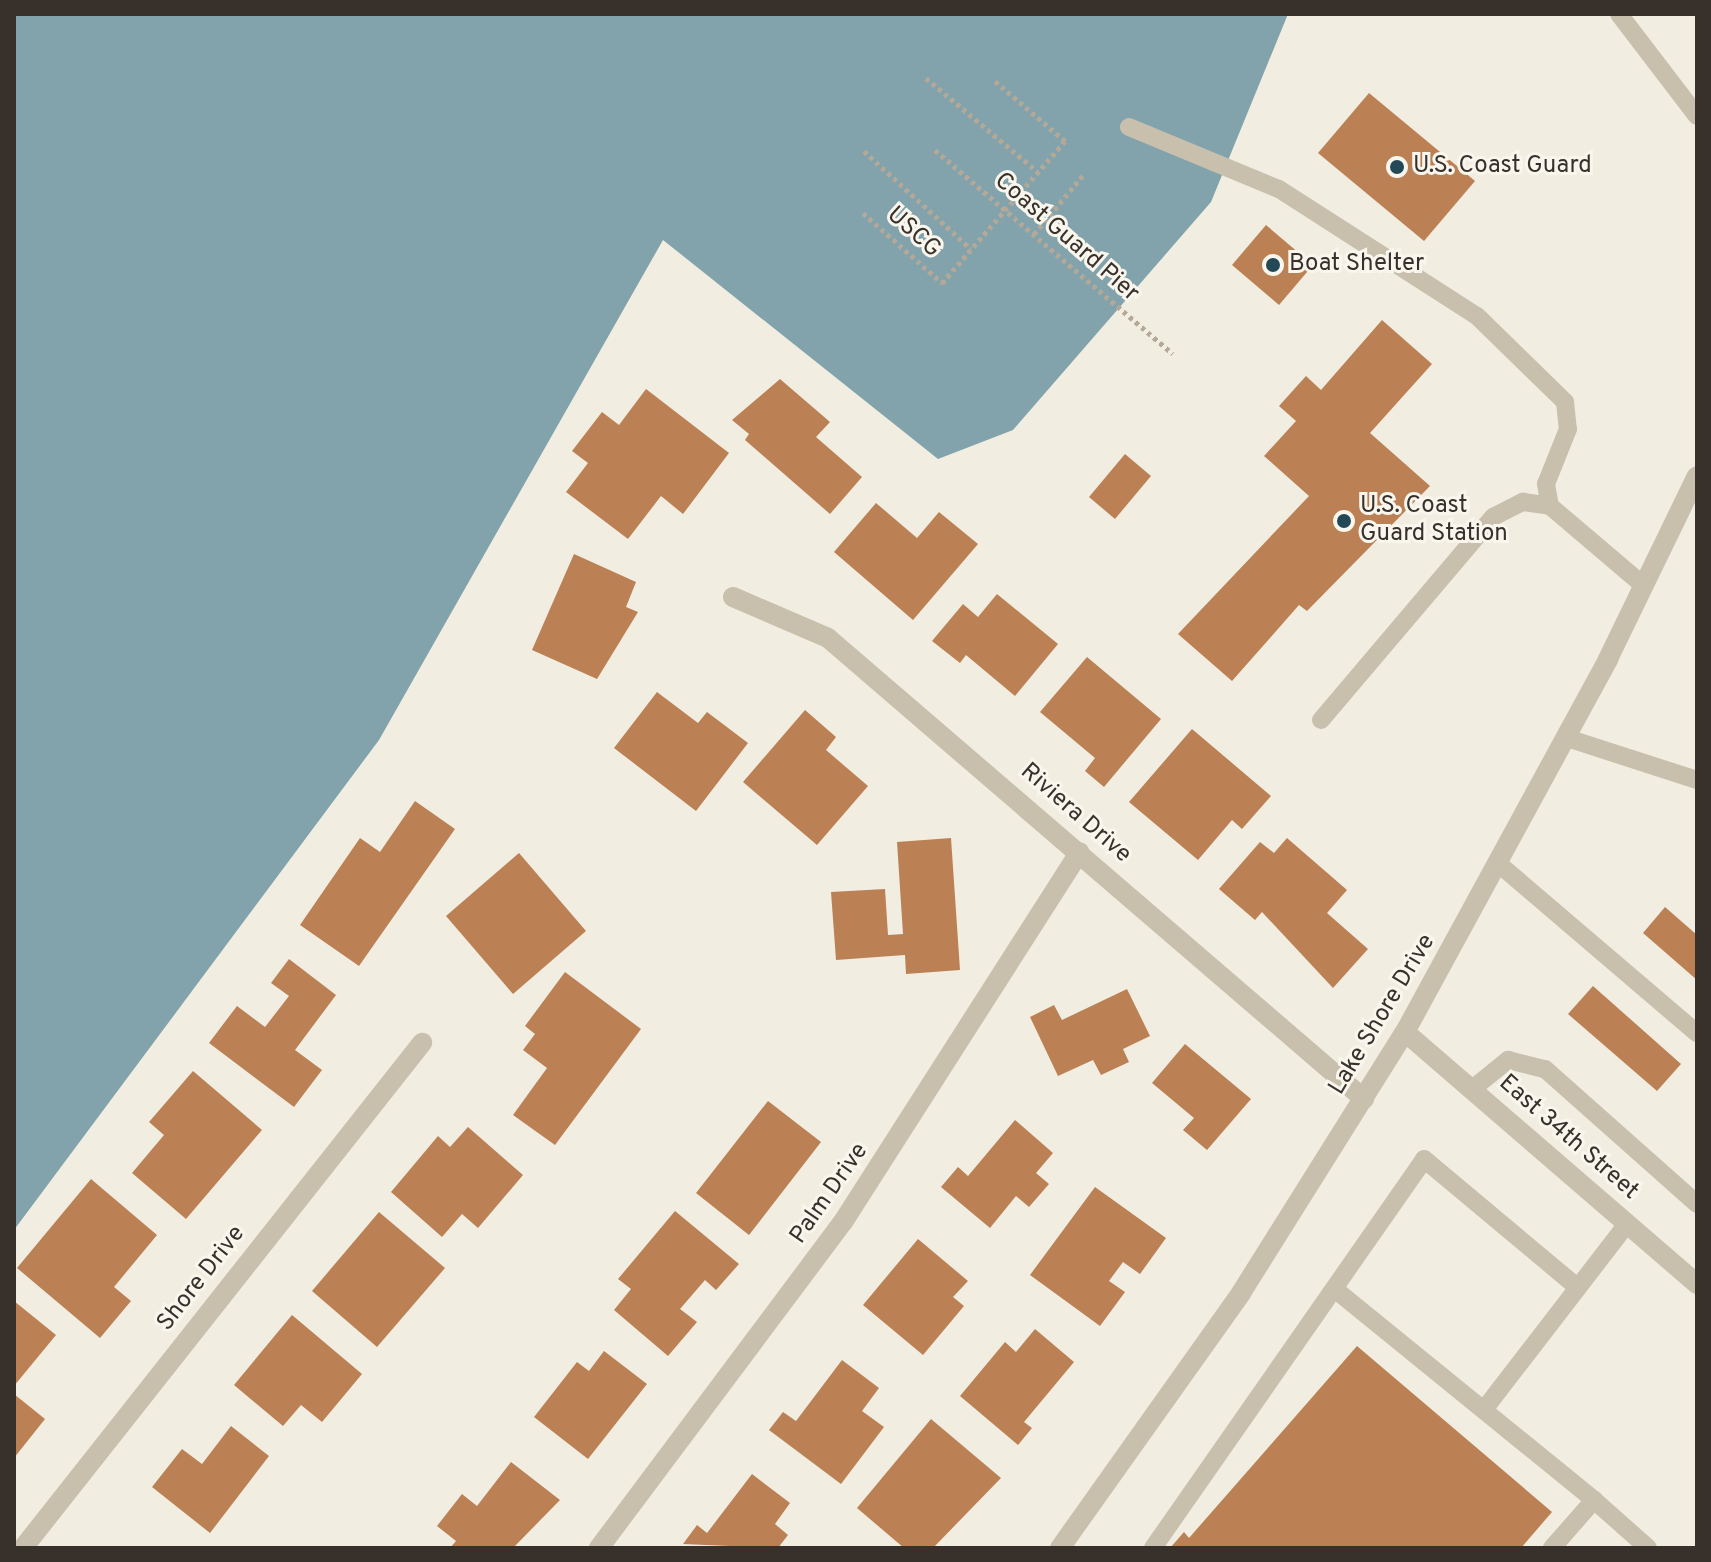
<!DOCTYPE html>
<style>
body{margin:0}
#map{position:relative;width:1711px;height:1562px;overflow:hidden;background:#f1ede1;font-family:Overpass,sans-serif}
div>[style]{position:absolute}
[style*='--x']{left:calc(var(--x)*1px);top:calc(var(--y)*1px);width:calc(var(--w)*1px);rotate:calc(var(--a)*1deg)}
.water>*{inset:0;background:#82a2ac}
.building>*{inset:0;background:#bb8155}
.path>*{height:5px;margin-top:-2.5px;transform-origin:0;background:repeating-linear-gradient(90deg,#b4a998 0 4px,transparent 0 8px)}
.lane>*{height:18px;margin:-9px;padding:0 9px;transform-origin:9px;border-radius:9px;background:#c8bfad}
.street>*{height:20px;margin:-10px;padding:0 10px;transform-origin:10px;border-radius:10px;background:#c8bfad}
.dots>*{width:22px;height:22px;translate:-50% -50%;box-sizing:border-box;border:4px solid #f9f6ed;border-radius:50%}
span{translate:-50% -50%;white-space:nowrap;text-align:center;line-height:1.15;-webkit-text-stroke:6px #f9f6ed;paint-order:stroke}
.poi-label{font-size:24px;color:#38312b}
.left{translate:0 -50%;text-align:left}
.street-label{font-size:24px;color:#38312b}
.frame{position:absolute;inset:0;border:16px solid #38312b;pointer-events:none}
</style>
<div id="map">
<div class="water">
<i style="clip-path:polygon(14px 14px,1288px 14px,1211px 202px,1013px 430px,938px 459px,663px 240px,379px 740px,14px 1230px)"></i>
</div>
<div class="building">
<i style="clip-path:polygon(1369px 93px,1475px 181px,1424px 241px,1318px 153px)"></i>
<i style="clip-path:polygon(1266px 225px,1313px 265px,1279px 305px,1232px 265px)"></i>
<i style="clip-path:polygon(1382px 320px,1432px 364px,1370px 433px,1430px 486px,1307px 611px,1299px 605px,1232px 681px,1178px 634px,1309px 496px,1264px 456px,1296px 421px,1279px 406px,1306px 376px,1321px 390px)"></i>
<i style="clip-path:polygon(780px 379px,830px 422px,816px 437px,862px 477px,830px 514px,745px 440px,749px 434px,732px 420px)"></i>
<i style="clip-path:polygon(646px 389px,729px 453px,683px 514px,661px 496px,628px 539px,566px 492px,588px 463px,572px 451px,602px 412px,619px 425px)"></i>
<i style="clip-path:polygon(1125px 454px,1151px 476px,1115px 519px,1089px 497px)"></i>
<i style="clip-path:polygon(876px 503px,917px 538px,939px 512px,978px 544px,913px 620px,834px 552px)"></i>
<i style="clip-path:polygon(574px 554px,636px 582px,626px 607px,638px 612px,597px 679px,532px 650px)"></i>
<i style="clip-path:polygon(997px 594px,1058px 644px,1015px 696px,966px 655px,960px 663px,932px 641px,963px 604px,978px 617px)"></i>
<i style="clip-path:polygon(1087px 657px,1161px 719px,1104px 787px,1085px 771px,1095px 758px,1040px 712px)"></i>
<i style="clip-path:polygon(657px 692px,698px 723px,707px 712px,748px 743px,696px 811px,614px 748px)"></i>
<i style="clip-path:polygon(805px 710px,836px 737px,826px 750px,868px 786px,817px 845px,743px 782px)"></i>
<i style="clip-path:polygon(1192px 729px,1271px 796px,1242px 829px,1232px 820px,1198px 860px,1129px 802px)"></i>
<i style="clip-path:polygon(415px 801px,455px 829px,359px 966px,300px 925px,360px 838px,380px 852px)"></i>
<i style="clip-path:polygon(951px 838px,960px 970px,906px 974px,905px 955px,836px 960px,831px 892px,885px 889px,888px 935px,903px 934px,897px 842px)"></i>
<i style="clip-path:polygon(1287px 838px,1347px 890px,1327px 913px,1368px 949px,1333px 988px,1262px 912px,1255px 920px,1219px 889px,1260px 842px,1274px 853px)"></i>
<i style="clip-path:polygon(519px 853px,586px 931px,513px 994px,446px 916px)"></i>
<i style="clip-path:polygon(1665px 907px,1697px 935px,1697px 980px,1643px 933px)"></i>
<i style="clip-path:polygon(289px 959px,336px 995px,295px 1050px,322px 1070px,294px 1107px,209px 1043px,237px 1006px,265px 1027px,289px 996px,271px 983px)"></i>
<i style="clip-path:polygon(565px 972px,641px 1029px,555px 1145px,513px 1115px,547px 1068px,523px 1050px,535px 1034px,525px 1026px)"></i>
<i style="clip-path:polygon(1593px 986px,1681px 1064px,1657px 1091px,1568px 1014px)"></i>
<i style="clip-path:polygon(1127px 989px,1150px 1036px,1123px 1049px,1129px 1062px,1101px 1075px,1093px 1060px,1058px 1076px,1030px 1017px,1054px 1005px,1062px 1020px)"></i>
<i style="clip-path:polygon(1185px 1044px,1251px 1099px,1207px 1150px,1183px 1130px,1194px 1118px,1152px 1083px)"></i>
<i style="clip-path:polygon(193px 1071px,262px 1130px,186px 1219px,132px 1173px,164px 1135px,149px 1122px)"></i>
<i style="clip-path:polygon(768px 1101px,821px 1142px,749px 1235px,696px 1193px)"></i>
<i style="clip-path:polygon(1015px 1120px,1053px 1153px,1036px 1173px,1049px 1184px,1029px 1207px,1016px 1196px,990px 1228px,941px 1187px,958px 1167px,968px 1176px)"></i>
<i style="clip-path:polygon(468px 1127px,523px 1175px,478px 1228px,462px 1214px,442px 1237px,391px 1192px,438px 1136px,450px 1147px)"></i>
<i style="clip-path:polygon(91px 1179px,157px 1235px,114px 1287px,131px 1301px,100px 1338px,17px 1268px)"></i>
<i style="clip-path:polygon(1095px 1187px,1166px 1238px,1140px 1274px,1123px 1262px,1109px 1281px,1125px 1292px,1100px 1326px,1030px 1275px)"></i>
<i style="clip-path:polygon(675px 1211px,739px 1264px,716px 1290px,705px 1280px,680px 1309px,697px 1322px,668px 1356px,614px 1310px,631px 1289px,618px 1279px)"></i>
<i style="clip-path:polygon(379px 1212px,445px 1268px,377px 1347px,312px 1291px)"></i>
<i style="clip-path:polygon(918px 1239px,968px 1281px,953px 1297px,964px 1306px,923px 1355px,863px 1305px)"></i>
<i style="clip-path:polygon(14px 1301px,56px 1335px,14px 1386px)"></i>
<i style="clip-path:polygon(292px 1315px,362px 1374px,322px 1422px,301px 1405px,283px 1426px,234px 1385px)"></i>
<i style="clip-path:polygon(1035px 1329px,1074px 1362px,1024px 1422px,1032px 1428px,1018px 1445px,960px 1396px,1005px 1342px,1016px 1352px)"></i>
<i style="clip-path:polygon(1357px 1346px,1552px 1512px,1521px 1548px,1170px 1548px,1184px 1532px,1189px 1538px)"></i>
<i style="clip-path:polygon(604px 1351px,647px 1384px,588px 1459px,534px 1417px,577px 1362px,589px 1371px)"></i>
<i style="clip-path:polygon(842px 1360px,879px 1388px,862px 1411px,884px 1427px,841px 1484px,769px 1430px,783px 1412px,796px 1421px)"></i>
<i style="clip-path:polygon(14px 1394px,45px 1419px,14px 1458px)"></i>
<i style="clip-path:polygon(931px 1419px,1001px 1478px,933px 1548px,904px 1548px,857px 1508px)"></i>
<i style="clip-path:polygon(231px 1426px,269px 1456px,210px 1533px,152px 1487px,182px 1449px,202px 1464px)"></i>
<i style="clip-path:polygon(511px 1462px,560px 1500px,513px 1548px,450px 1548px,456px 1541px,437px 1526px,462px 1494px,477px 1506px)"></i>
<i style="clip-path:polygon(752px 1474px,790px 1503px,775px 1524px,788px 1535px,778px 1548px,683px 1544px,697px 1525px,707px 1533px)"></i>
</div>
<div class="path">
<i style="--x:926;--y:78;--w:146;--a:40"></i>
<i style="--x:935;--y:150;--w:313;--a:40.6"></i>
<i style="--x:864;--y:151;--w:145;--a:42.5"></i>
<i style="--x:863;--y:213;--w:106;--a:41.5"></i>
<i style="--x:942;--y:283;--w:188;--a:-49.1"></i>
<i style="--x:1065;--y:141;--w:92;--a:-139.4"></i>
<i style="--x:1034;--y:234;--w:78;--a:-50.2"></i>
</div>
<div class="lane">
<i style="--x:1619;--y:14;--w:128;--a:52.6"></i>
<i style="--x:1129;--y:127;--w:162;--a:22.5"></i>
<i style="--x:1279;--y:189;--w:235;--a:32.7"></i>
<i style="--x:1477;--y:316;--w:123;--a:44.3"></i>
<i style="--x:1565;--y:402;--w:27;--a:84"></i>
<i style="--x:1568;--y:429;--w:59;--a:111.8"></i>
<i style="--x:1546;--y:484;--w:22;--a:80"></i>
<i style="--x:1550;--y:506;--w:123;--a:40.4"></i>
<i style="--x:1321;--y:720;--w:266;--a:-49.7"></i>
<i style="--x:1493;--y:517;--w:34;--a:-27"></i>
<i style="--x:1523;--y:502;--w:27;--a:8"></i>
<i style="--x:1567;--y:738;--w:137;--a:17.9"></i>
<i style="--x:1500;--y:865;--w:259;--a:40.5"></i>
<i style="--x:1471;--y:1090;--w:48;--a:-39"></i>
<i style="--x:1508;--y:1060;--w:38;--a:14"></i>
<i style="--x:1545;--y:1069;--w:203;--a:41.6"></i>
<i style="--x:1337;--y:1291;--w:331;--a:39.1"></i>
<i style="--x:1486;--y:1407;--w:231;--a:-52.4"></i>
<i style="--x:1153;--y:1548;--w:474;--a:-55.1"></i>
<i style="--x:1424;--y:1159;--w:198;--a:39.9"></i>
<i style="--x:1552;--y:1548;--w:64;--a:-48.8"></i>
<i style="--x:1594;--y:1500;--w:72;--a:41.6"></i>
</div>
<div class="street">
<i style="--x:733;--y:597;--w:103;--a:23.3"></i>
<i style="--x:828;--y:638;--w:707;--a:40.7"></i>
<i style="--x:1405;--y:1032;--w:386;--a:40.8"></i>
<i style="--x:23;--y:1548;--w:644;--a:-51.69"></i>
<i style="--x:599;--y:1548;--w:407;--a:-53.2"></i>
<i style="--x:843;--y:1222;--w:439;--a:-57.4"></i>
<i style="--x:1060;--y:1548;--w:313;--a:-54.6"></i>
<i style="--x:1241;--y:1293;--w:308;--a:-57.9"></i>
<i style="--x:1405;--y:1032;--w:425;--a:-61.4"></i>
<i style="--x:1608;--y:659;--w:203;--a:-64.1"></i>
</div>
<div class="dots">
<i style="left:1397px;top:167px;background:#244956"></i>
<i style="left:1273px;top:265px;background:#244956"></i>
<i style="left:1344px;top:521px;background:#244956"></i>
</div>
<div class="poi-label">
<span class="left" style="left:1413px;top:167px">U.S. Coast Guard</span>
<span class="left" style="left:1289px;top:265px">Boat Shelter</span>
<span class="left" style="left:1360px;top:521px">U.S. Coast<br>Guard Station</span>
</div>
<div class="street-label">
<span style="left:913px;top:233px;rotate:42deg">USCG</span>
<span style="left:1066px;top:238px;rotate:41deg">Coast Guard Pier</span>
<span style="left:1075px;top:814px;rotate:41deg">Riviera Drive</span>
<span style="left:1383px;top:1015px;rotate:-59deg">Lake Shore Drive</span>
<span style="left:1568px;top:1138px;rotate:41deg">East 34th Street</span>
<span style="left:830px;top:1194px;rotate:-55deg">Palm Drive</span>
<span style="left:202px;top:1279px;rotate:-52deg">Shore Drive</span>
</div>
<div class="frame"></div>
</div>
